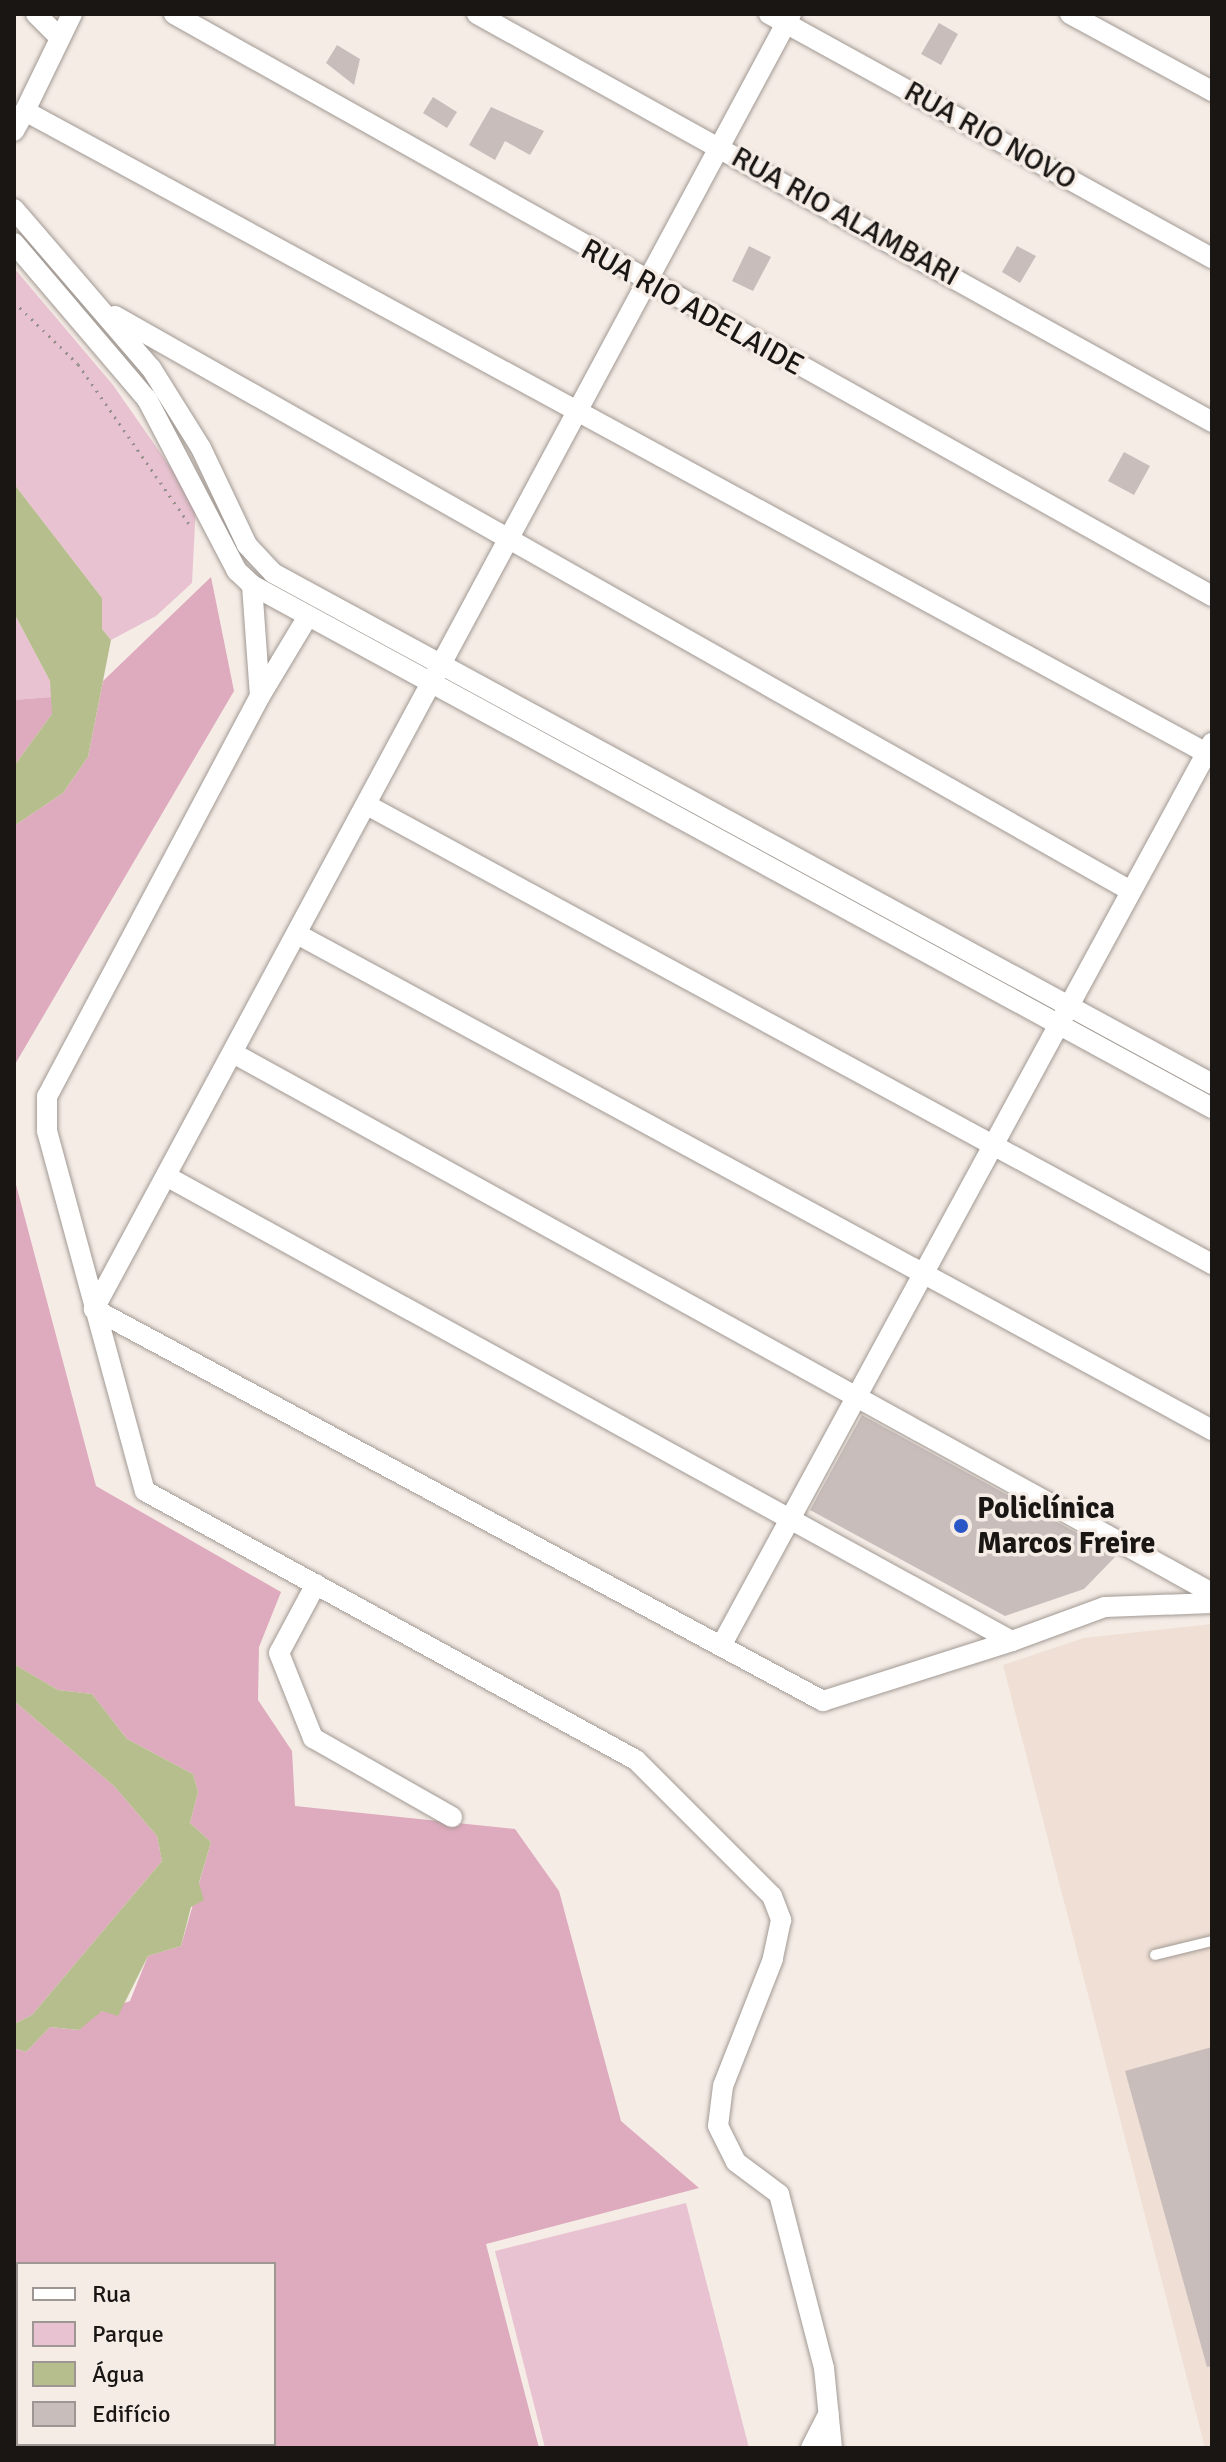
<!DOCTYPE html>
<meta charset="utf-8">
<style>
body{margin:0}
#map{position:relative;width:1226px;height:2462px;overflow:hidden;background:#f5ece6;font-family:Signika,sans-serif}
div>[style]{position:absolute}
[style*='--x']{left:calc(var(--x)*1px);top:calc(var(--y)*1px);width:calc(var(--w)*1px);rotate:calc(var(--a)*1deg)}
.built>*{inset:0;background:#efdfd4}
.green>*{inset:0;background:#e8c2d0}
.forest>*{inset:0;background:#deaabd}
.water>*{inset:0;background:#b6be8d}
.building>*{inset:0;background:#c8bdbb}
.path>*{height:3px;margin-top:-1.5px;transform-origin:0;background:repeating-linear-gradient(90deg,#97918d 0 2px,transparent 0 8px)}
.roads{filter:drop-shadow(0 0 2px #a19993) drop-shadow(0 0 2px #a19993)}
.service>*{height:10px;margin:-5px;padding:0 5px;transform-origin:5px;border-radius:5px;background:#fff}
.minor>*{height:20px;margin:-10px;padding:0 10px;transform-origin:10px;border-radius:10px;background:#fff}
.dots>*{width:22px;height:22px;translate:-50% -50%;box-sizing:border-box;border:4px solid #f5ece6;border-radius:50%}
span{translate:-50% -50%;white-space:nowrap;text-align:center;line-height:1.15;-webkit-text-stroke:7px #f5ece6;paint-order:stroke}
.street-label{font-size:30px;color:#191614}
.poi-label{font-size:30px;color:#191614;font-weight:700}
.left{translate:0 -50%;text-align:left}
.frame{position:absolute;inset:0;border:16px solid #191614;pointer-events:none}
.legend{position:absolute;left:16px;top:2262px;width:260px;height:184px;box-sizing:border-box;background:#f5ece6;border:2px solid #9d9692;margin:0;padding:10px 14px;list-style:none;font-size:24px;color:#191614}
.legend li{display:flex;align-items:center;gap:16px;height:40px}
.legend b{width:40px;border:2px solid #9d9692}
</style>
<div id="map">
<div class="built">
<i style="clip-path:polygon(1212px 1624px,1212px 2448px,1205px 2448px,1003px 1665px,1084px 1638px)"></i>
</div>
<div class="green">
<i style="clip-path:polygon(14px 268px,113px 385px,196px 504px,192px 583px,156px 616px,111px 640px,102px 629px,102px 598px,14px 484px)"></i>
<i style="clip-path:polygon(14px 613px,50px 681px,52px 697px,14px 700px)"></i>
<i style="clip-path:polygon(686px 2203px,749px 2448px,545px 2448px,495px 2251px)"></i>
</div>
<div class="forest">
<i style="clip-path:polygon(211px 577px,234px 691px,14px 1066px,14px 826px,63px 793px,88px 757px,103px 681px)"></i>
<i style="clip-path:polygon(52px 697px,52px 714px,14px 766px,14px 700px)"></i>
<i style="clip-path:polygon(evenodd,14px 1177px,96px 1486px,281px 1592px,259px 1647px,258px 1700px,292px 1751px,295px 1806px,515px 1829px,559px 1891px,621px 2121px,699px 2188px,486px 2244px,539px 2448px,14px 2448px,14px 2048px,26px 2052px,50px 2027px,79px 2030px,92px 2015px,130px 2001px,148px 1956px,181px 1946px,211px 1842px,190px 1823px,198px 1792px,193px 1774px,127px 1739px,92px 1694px,58px 1690px,14px 1664px,14px 1177px,18px 2264px,274px 2264px,274px 2444px,18px 2444px,18px 2264px)"></i>
<i style="clip-path:polygon(14px 1701px,114px 1786px,157px 1836px,162px 1861px,32px 2015px,14px 2024px)"></i>
</div>
<div class="water">
<i style="clip-path:polygon(14px 484px,102px 598px,102px 629px,111px 640px,88px 757px,63px 793px,14px 826px,14px 766px,52px 714px,50px 681px,14px 613px)"></i>
<i style="clip-path:polygon(14px 1664px,58px 1690px,92px 1694px,127px 1739px,193px 1774px,198px 1792px,190px 1823px,211px 1842px,199px 1883px,204px 1900px,191px 1907px,181px 1946px,148px 1956px,118px 2016px,102px 2011px,79px 2030px,50px 2027px,26px 2052px,14px 2048px,14px 2024px,32px 2015px,162px 1861px,157px 1836px,114px 1786px,14px 1701px)"></i>
</div>
<div class="building">
<i style="clip-path:polygon(939px 23px,958px 34px,941px 65px,921px 54px)"></i>
<i style="clip-path:polygon(337px 45px,360px 59px,354px 85px,326px 63px)"></i>
<i style="clip-path:polygon(433px 97px,457px 112px,447px 128px,423px 113px)"></i>
<i style="clip-path:polygon(491px 107px,544px 131px,530px 155px,505px 141px,495px 160px,469px 145px)"></i>
<i style="clip-path:polygon(749px 246px,771px 257px,753px 291px,732px 281px)"></i>
<i style="clip-path:polygon(1017px 246px,1036px 256px,1020px 283px,1002px 272px)"></i>
<i style="clip-path:polygon(1124px 452px,1150px 466px,1134px 495px,1108px 481px)"></i>
<i style="clip-path:polygon(862px 1415px,1117px 1555px,1084px 1589px,1005px 1616px,810px 1510px)"></i>
<i style="clip-path:polygon(1212px 2047px,1212px 2366px,1207px 2367px,1125px 2071px)"></i>
</div>
<div class="path">
<i style="--x:14;--y:302;--w:89;--a:44.1"></i>
<i style="--x:78;--y:364;--w:196;--a:55.2"></i>
</div>
<div class="roads">
<div class="service">
<i style="--x:1155;--y:1955;--w:59;--a:-13.8"></i>
</div>
<div class="minor">
<i style="--x:36;--y:14;--w:34;--a:45"></i>
<i style="--x:72;--y:14;--w:108;--a:115.9"></i>
<i style="--x:25;--y:111;--w:1351;--a:28.52"></i>
<i style="--x:174;--y:14;--w:1190;--a:29.28"></i>
<i style="--x:477;--y:14;--w:841;--a:29.03"></i>
<i style="--x:769;--y:14;--w:506;--a:28.85"></i>
<i style="--x:791;--y:14;--w:1471;--a:118.29"></i>
<i style="--x:94;--y:1309;--w:828;--a:28.27"></i>
<i style="--x:823;--y:1701;--w:198;--a:-17.6"></i>
<i style="--x:1070;--y:14;--w:162;--a:28.5"></i>
<i style="--x:14;--y:131;--w:23;--a:-61"></i>
<i style="--x:14;--y:209;--w:210;--a:49.3"></i>
<i style="--x:151;--y:368;--w:94;--a:58"></i>
<i style="--x:201;--y:448;--w:107;--a:64.6"></i>
<i style="--x:247;--y:545;--w:38;--a:47"></i>
<i style="--x:273;--y:573;--w:1069;--a:28.55"></i>
<i style="--x:14;--y:243;--w:205;--a:49.6"></i>
<i style="--x:147;--y:399;--w:194;--a:62.4"></i>
<i style="--x:237;--y:571;--w:21;--a:43"></i>
<i style="--x:252;--y:585;--w:1093;--a:28.58"></i>
<i style="--x:115;--y:316;--w:1167;--a:29.51"></i>
<i style="--x:252;--y:585;--w:111;--a:85.9"></i>
<i style="--x:260;--y:696;--w:453;--a:118"></i>
<i style="--x:47;--y:1096;--w:35;--a:90"></i>
<i style="--x:47;--y:1131;--w:373;--a:74.8"></i>
<i style="--x:145;--y:1491;--w:560;--a:28.72"></i>
<i style="--x:636;--y:1760;--w:192;--a:45"></i>
<i style="--x:772;--y:1896;--w:26;--a:69"></i>
<i style="--x:781;--y:1920;--w:40;--a:102"></i>
<i style="--x:773;--y:1959;--w:136;--a:111.5"></i>
<i style="--x:723;--y:2086;--w:40;--a:97.1"></i>
<i style="--x:718;--y:2126;--w:40;--a:63.4"></i>
<i style="--x:736;--y:2162;--w:54;--a:36.7"></i>
<i style="--x:779;--y:2194;--w:180;--a:75.5"></i>
<i style="--x:824;--y:2368;--w:80;--a:84.3"></i>
<i style="--x:260;--y:696;--w:93;--a:-59"></i>
<i style="--x:367;--y:805;--w:962;--a:28.51"></i>
<i style="--x:297;--y:934;--w:1041;--a:28.46"></i>
<i style="--x:233;--y:1053;--w:1118;--a:28.88"></i>
<i style="--x:166;--y:1176;--w:965;--a:28.8"></i>
<i style="--x:1012;--y:1641;--w:99;--a:-20.1"></i>
<i style="--x:1105;--y:1607;--w:107;--a:-2.1"></i>
<i style="--x:316;--y:1584;--w:78;--a:118.2"></i>
<i style="--x:279;--y:1653;--w:92;--a:68.2"></i>
<i style="--x:313;--y:1738;--w:160;--a:29.6"></i>
<i style="--x:721;--y:1646;--w:1028;--a:-61.47"></i>
<i style="--x:811;--y:2448;--w:39;--a:-63"></i>
</div>
</div>
<div class="dots">
<i style="left:961px;top:1526px;background:#2b56c5"></i>
</div>
<div class="street-label">
<span style="left:990px;top:136px;rotate:29deg">RUA RIO NOVO</span>
<span style="left:845px;top:217px;rotate:29deg">RUA RIO ALAMBARI</span>
<span style="left:692px;top:308px;rotate:29deg">RUA RIO ADELAIDE</span>
</div>
<div class="poi-label">
<span class="left" style="left:977px;top:1526px">Policlínica<br>Marcos Freire</span>
</div>
<div class="frame"></div>
<ul class="legend">
<li><b style="height:10px;background:#fff"></b>Rua</li>
<li><b style="height:22px;background:#e8c2d0"></b>Parque</li>
<li><b style="height:22px;background:#b6be8d"></b>Água</li>
<li><b style="height:22px;background:#c8bdbb"></b>Edifício</li>
</ul>
</div>
